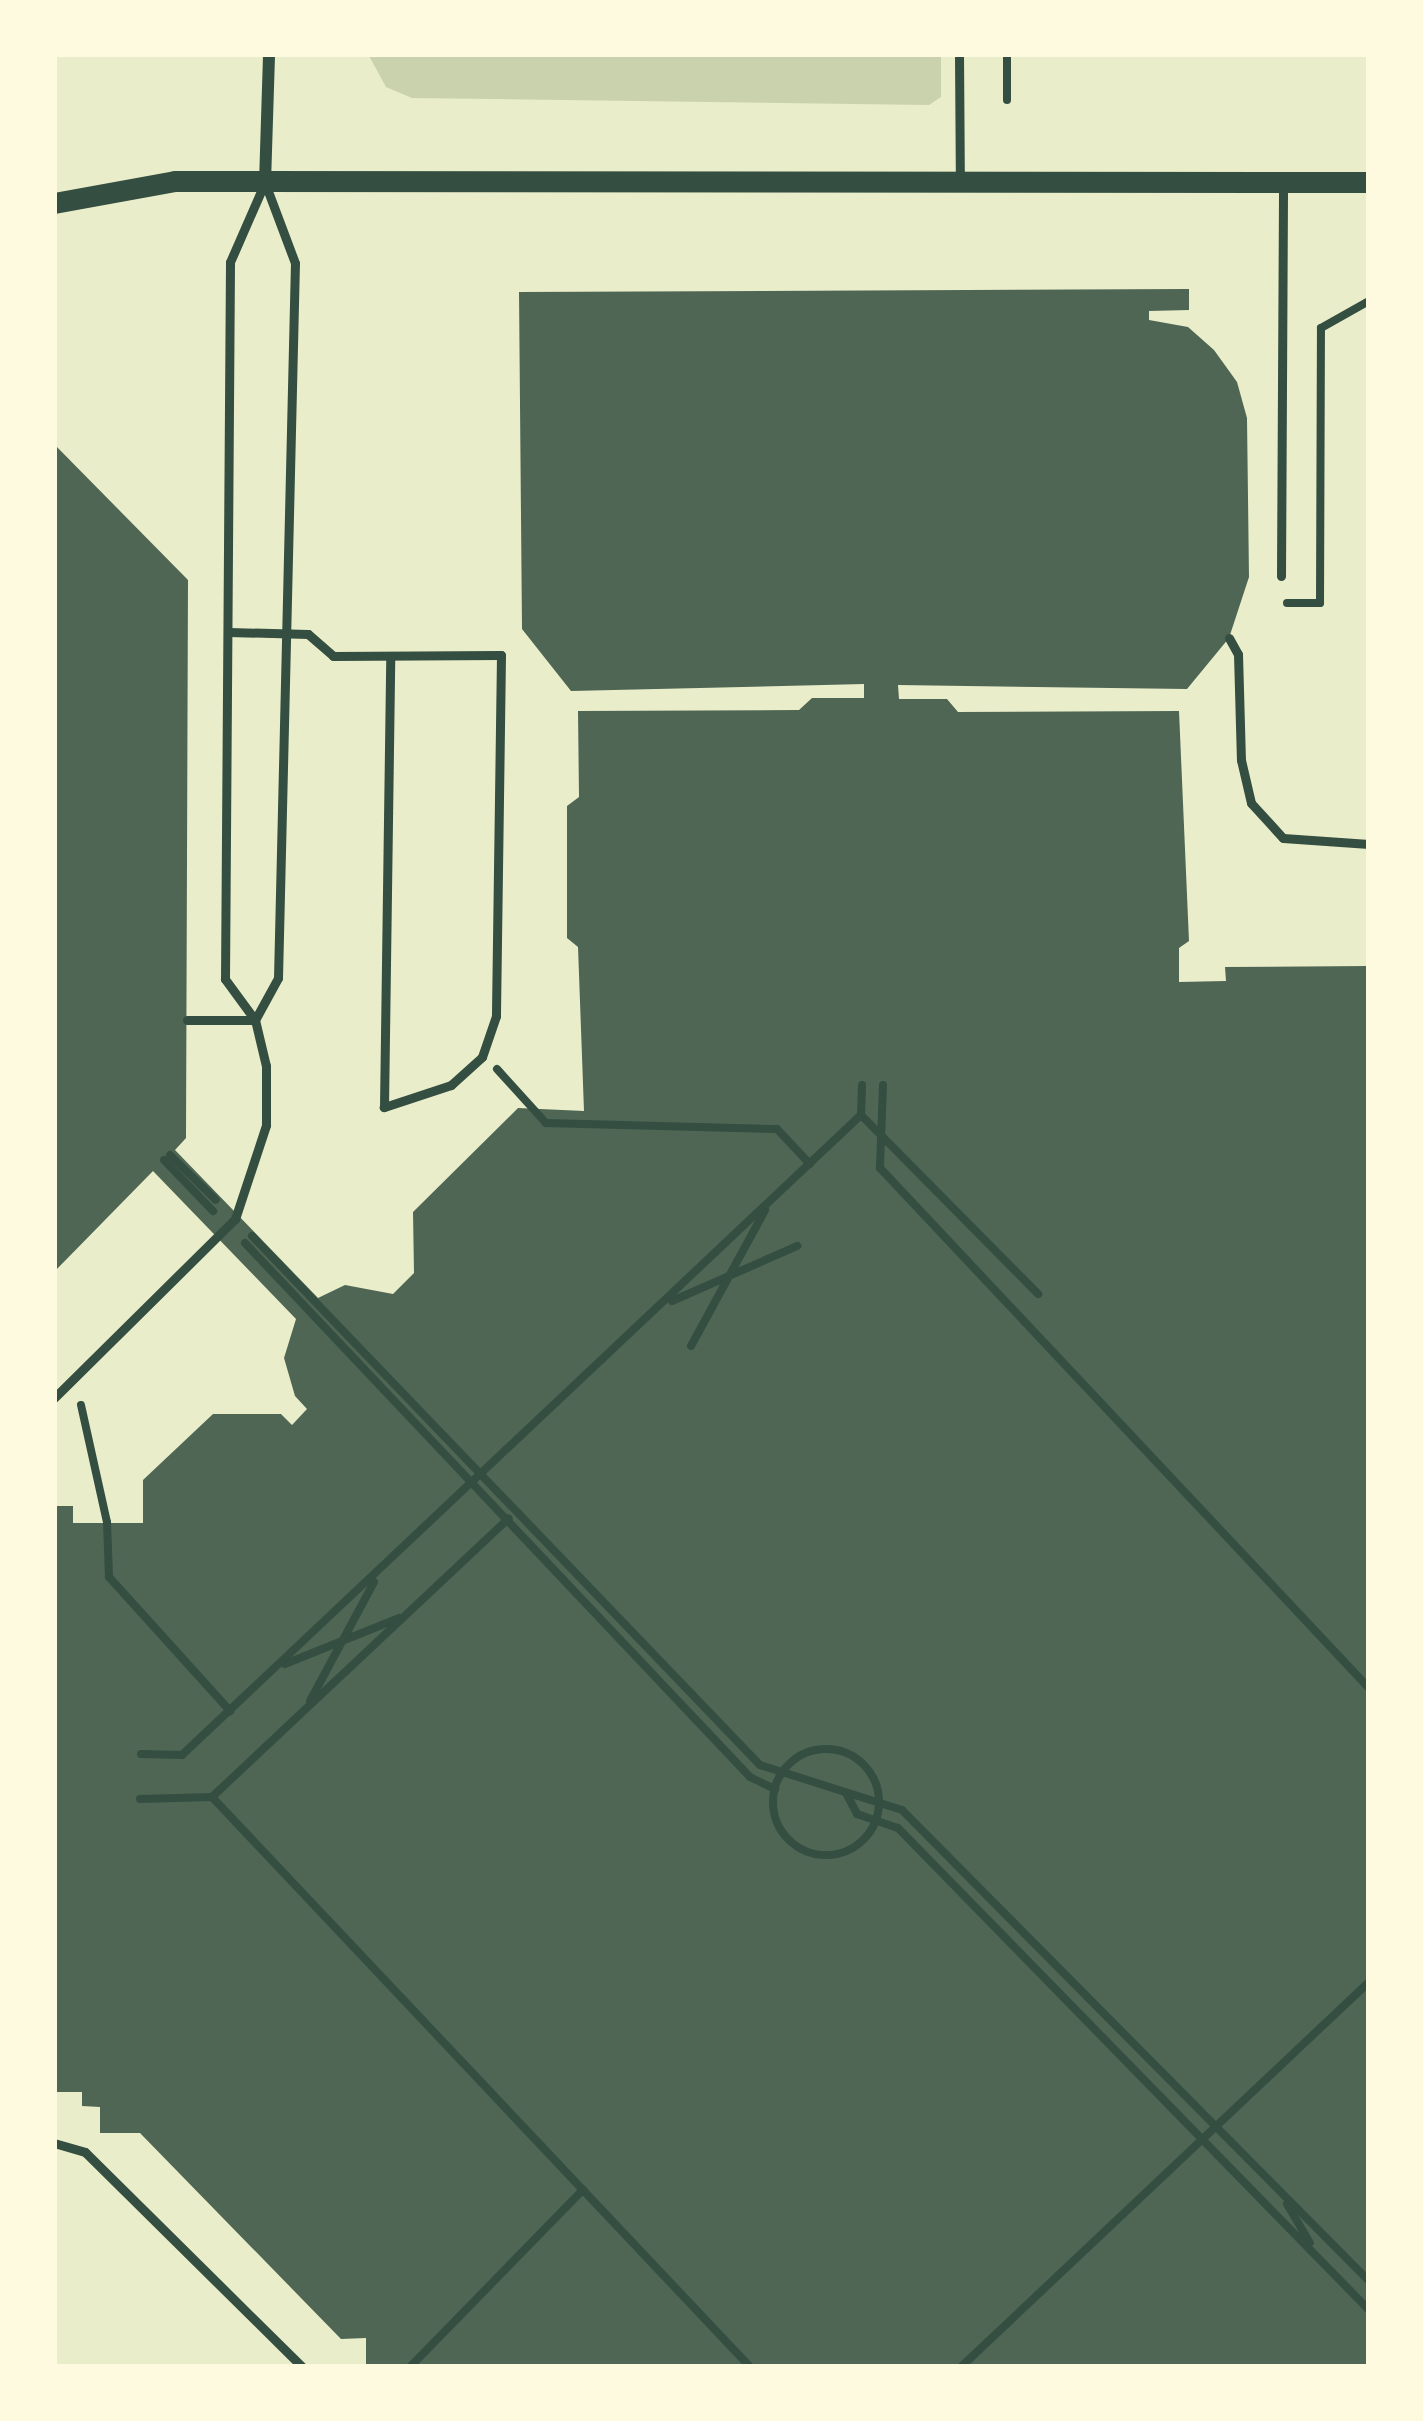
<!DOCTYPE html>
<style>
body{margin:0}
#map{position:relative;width:1423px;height:2421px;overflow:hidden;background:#e9edc9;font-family:"Roboto Condensed",sans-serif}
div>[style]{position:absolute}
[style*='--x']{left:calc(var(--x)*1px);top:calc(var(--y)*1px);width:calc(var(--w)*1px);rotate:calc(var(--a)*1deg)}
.green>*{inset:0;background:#cad2ad}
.building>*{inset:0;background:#4f6655}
.path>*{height:8px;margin:-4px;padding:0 4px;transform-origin:4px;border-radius:4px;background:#344e41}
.path>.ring{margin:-4px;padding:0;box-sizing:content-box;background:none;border:8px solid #344e41;border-radius:50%}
.service>*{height:9px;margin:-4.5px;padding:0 4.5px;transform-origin:4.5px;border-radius:4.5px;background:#344e41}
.minor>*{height:12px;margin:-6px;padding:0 6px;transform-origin:6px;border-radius:6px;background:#344e41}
.tertiary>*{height:21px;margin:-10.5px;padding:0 10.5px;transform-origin:10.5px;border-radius:10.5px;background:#344e41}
span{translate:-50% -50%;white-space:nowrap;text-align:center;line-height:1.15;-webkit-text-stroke:9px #fefae0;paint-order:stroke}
.frame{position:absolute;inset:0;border:57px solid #fefae0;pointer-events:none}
</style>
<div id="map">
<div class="green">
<i style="clip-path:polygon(368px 54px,941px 54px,941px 97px,929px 105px,412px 98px,386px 87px)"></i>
</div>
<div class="building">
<i style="clip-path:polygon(1189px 289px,1189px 310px,1149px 311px,1149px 320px,1188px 327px,1214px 350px,1237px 382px,1247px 418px,1249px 577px,1229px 638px,1187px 689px,898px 685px,899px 699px,947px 699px,958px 712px,1179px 711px,1189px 941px,1179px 948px,1179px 982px,1226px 981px,1225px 967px,1369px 966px,1369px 2367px,366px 2367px,366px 2338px,341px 2339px,140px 2133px,100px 2133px,100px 2107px,82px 2106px,82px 2092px,54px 2092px,54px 1506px,73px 1506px,73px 1523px,143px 1523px,143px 1480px,213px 1414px,281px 1414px,292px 1425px,307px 1409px,295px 1396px,284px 1358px,296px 1319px,153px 1171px,54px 1272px,54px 444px,188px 580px,186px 1138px,175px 1150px,318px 1298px,345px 1285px,393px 1294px,414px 1273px,413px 1212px,518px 1108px,584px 1111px,578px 947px,567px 938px,567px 806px,579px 797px,578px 711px,799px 710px,812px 698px,864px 698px,864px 684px,571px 691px,522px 629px,519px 292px)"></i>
</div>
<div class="path">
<i style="--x:1007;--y:54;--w:46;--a:90"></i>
<i style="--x:1287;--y:603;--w:33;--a:0"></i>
<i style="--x:1320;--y:603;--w:275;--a:-89.8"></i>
<i style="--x:1321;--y:328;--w:55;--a:-29.4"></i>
<i style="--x:497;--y:1069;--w:73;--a:47.8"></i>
<i style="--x:546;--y:1123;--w:231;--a:1.5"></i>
<i style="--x:777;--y:1129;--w:48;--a:46.7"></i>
<i style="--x:883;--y:1085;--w:83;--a:92.1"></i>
<i style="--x:880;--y:1168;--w:714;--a:46.76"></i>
<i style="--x:861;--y:1115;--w:252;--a:45.3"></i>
<i style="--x:861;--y:1115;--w:30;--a:-88"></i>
<i style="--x:170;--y:1155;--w:64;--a:44.4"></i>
<i style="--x:164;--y:1160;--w:71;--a:46.1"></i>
<i style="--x:252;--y:1236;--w:733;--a:46.16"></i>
<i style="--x:760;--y:1765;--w:149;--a:17.6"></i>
<i style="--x:902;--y:1810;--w:663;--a:45.24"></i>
<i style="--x:245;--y:1243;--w:735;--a:46.6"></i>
<i style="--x:750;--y:1777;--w:28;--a:26"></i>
<i style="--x:672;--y:1301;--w:137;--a:-23.7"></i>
<i style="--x:691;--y:1346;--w:155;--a:-61.4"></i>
<i style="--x:81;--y:1405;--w:120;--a:77.5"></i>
<i style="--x:107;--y:1522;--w:55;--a:87.9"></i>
<i style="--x:109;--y:1577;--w:181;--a:47.9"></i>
<i style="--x:285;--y:1664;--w:123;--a:-22"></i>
<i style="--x:310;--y:1701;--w:135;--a:-61.7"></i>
<i class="ring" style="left:773px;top:1749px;width:98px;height:98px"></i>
<i style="--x:141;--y:1754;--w:41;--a:1.4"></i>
<i style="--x:182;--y:1755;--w:933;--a:-43.31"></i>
<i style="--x:846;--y:1793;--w:24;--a:62"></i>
<i style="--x:857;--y:1814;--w:43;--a:18.9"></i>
<i style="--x:898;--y:1828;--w:674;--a:45.66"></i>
<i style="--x:212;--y:1797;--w:784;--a:46.65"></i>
<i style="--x:140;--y:1799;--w:72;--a:-1.6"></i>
<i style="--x:212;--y:1797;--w:407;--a:-43.2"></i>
<i style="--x:1287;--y:2204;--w:45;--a:59.5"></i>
<i style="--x:410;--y:2367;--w:248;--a:-45.7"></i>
<i style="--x:961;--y:2367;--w:561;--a:-43.34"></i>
</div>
<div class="service">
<i style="--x:959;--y:54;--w:128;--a:89.6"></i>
<i style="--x:1281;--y:576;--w:395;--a:-89.7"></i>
<i style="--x:228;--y:632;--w:80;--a:1.4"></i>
<i style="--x:308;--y:634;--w:33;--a:41"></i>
<i style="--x:333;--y:656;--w:168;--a:-0.3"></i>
<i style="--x:501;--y:655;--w:361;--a:90.8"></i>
<i style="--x:496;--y:1016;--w:43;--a:108.9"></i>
<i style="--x:482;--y:1057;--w:42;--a:137.9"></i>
<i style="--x:451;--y:1085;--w:71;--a:161.8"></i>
<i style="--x:384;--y:1107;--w:451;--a:-89.2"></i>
<i style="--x:1229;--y:638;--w:18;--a:61"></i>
<i style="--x:1238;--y:654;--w:106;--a:88.4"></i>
<i style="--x:1241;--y:760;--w:44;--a:76.9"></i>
<i style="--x:1251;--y:803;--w:47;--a:47.6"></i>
<i style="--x:1283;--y:838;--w:86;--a:4"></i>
<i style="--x:187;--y:1020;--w:68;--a:0"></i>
<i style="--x:255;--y:1020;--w:48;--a:-61.3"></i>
<i style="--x:278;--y:978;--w:715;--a:-88.64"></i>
<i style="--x:295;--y:263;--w:85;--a:-110.6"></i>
<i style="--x:54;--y:1398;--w:255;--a:-44.7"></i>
<i style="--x:235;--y:1219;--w:99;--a:-71.7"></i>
<i style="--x:266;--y:1125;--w:59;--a:-90"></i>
<i style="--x:266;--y:1066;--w:47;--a:-103.4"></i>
<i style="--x:255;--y:1020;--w:51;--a:-126.2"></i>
<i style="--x:225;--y:979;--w:717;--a:-89.6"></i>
<i style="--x:230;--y:262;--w:85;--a:-66.4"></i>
<i style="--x:54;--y:2143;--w:32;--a:16"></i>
<i style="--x:85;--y:2152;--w:305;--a:44.7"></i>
</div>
<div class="minor">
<i style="--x:265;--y:183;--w:129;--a:-88.2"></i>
</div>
<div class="tertiary">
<i style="--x:54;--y:203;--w:123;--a:-10.3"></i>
<i style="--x:175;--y:181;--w:1194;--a:0.05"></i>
</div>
<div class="frame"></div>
</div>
